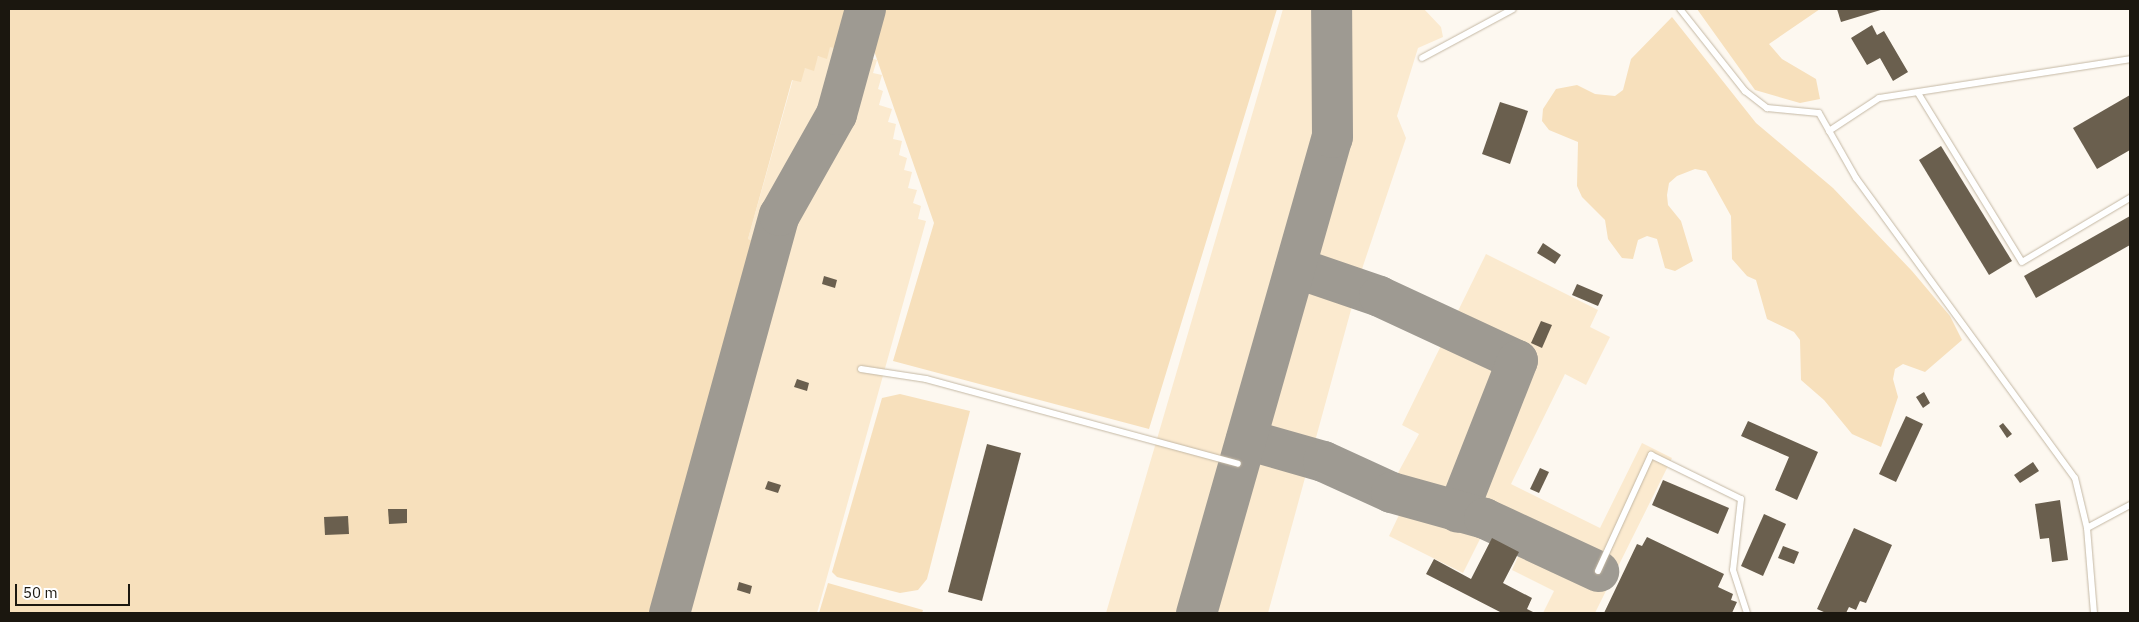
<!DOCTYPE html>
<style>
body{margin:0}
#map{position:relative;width:2139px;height:622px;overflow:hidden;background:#fdf8f0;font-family:"IBM Plex Sans",sans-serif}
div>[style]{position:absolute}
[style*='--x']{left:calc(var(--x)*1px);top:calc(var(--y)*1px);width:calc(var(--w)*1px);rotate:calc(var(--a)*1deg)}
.built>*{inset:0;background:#fbeacf}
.green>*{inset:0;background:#f7e0bc}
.taxiway>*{height:41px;margin:-20.5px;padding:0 20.5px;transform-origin:20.5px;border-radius:20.5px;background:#9e9a92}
.building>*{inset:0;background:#6a5f4e}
.roads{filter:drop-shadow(0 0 1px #c4b8a4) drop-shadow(0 0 1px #c4b8a4)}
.service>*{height:6px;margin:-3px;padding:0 3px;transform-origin:3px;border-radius:3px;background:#fff}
span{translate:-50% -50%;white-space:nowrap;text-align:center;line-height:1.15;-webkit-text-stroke:5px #fff;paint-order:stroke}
.frame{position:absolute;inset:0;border:10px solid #1b170f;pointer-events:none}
.scale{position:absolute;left:15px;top:584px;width:115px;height:22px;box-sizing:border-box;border:2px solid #1b170f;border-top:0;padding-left:6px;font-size:15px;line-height:18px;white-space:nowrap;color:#1b170f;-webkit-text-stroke:4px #fff;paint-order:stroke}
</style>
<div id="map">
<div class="built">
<i style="clip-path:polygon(1283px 9px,1424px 9px,1441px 27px,1443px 37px,1418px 48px,1397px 116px,1406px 138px,1363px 266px,1268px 613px,1106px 613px)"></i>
<i style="clip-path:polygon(830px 46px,877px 60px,873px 73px,882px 75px,878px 89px,883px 91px,879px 105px,892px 109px,888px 122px,896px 124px,893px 139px,902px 141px,899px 155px,907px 158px,904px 170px,912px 172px,908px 188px,917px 190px,913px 203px,921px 206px,918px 219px,926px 221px,817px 613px,658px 613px,761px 243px,748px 239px,793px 79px)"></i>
<i style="clip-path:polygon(1486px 254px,1598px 310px,1590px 327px,1610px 337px,1586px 385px,1565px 374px,1511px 484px,1600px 528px,1642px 443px,1672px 458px,1595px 613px,1543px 613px,1554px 591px,1512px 570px,1521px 550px,1484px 531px,1463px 573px,1389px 536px,1399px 515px,1380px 506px,1419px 434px,1402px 425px)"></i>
</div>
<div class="green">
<i style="clip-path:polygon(9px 9px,849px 9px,838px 49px,830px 47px,827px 59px,818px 56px,814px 71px,805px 68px,801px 82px,792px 80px,748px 239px,761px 243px,658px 613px,9px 613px)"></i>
<i style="clip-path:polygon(884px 9px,1277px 9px,1149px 429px,893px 361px,934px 223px,873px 48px)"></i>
<i style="clip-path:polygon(1697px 9px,1820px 9px,1769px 44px,1782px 59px,1816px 79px,1820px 99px,1800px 103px,1755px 90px)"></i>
<i style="clip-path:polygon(1672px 17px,1756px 123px,1833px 188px,1912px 271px,1950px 316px,1962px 340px,1925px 372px,1903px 364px,1895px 369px,1893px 379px,1898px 397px,1881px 447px,1852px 434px,1824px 400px,1801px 380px,1800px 340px,1794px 332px,1767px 319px,1756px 280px,1747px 276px,1732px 259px,1731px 216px,1706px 171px,1695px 169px,1677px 176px,1669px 183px,1667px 195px,1668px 205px,1681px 221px,1693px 261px,1675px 271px,1665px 268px,1657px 239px,1647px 236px,1638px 240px,1633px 259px,1622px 258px,1608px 239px,1605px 220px,1582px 197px,1577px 186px,1578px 142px,1549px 130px,1542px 121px,1543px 109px,1556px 89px,1577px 85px,1595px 94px,1615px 96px,1623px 90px,1631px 59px)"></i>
<i style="clip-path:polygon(900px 394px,970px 411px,927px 579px,918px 590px,900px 593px,837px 577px,832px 572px,882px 398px)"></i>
<i style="clip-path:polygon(828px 583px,923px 610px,922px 613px,819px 613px)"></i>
</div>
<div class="taxiway">
<i style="--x:1295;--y:267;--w:89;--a:19"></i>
<i style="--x:1379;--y:296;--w:152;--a:24.9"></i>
<i style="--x:1517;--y:360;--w:163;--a:111.5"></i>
<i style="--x:1246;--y:439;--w:80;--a:15.9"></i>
<i style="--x:1323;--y:461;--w:75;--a:24.5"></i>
<i style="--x:1391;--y:492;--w:97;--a:15.6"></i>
<i style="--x:1484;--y:518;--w:126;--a:24.9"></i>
<i style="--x:669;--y:613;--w:413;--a:-74.6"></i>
<i style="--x:779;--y:215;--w:116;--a:-60.6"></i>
<i style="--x:836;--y:114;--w:109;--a:-74.6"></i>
<i style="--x:1196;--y:613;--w:495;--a:-74.1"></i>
<i style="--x:1332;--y:137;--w:128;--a:-90.4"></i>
</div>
<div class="building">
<i style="clip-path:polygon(1837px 9px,1884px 9px,1841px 22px)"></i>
<i style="clip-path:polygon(1872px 25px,1877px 35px,1884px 31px,1908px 72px,1893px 81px,1880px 58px,1867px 65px,1851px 38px)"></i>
<i style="clip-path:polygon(2130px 95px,2130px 150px,2097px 169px,2073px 128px)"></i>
<i style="clip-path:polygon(1500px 102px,1528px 111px,1510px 164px,1482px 154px)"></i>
<i style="clip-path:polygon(1941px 146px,2012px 261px,1989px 275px,1919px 160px)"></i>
<i style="clip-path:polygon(2130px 216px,2130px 245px,2036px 298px,2024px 276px)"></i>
<i style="clip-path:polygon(1543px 243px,1561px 255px,1555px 264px,1537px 253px)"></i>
<i style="clip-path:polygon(824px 276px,837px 280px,835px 288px,822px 284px)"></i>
<i style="clip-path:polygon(1577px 284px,1603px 295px,1598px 306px,1572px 295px)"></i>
<i style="clip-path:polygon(1541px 321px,1552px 325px,1542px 348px,1531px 343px)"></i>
<i style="clip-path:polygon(797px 379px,809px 383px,807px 391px,794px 387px)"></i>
<i style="clip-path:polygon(1924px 392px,1930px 403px,1923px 408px,1916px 397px)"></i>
<i style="clip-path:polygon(1906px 416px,1923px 424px,1896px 482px,1879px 474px)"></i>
<i style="clip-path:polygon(1748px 421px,1818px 452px,1797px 500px,1775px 490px,1789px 457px,1741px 436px)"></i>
<i style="clip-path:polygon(2003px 423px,2012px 434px,2007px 438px,1999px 426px)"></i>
<i style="clip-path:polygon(987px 444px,1021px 453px,982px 601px,948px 592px)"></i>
<i style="clip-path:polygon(2033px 462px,2039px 471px,2020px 483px,2014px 475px)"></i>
<i style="clip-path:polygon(1540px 468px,1549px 472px,1539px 493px,1530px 489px)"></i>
<i style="clip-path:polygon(1663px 480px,1729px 508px,1718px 534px,1652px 505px)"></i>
<i style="clip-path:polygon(768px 481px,781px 485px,778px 493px,765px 489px)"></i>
<i style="clip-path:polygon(2060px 500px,2068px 560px,2052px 562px,2049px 538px,2040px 539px,2035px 504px)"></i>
<i style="clip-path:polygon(388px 509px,407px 509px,407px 523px,389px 524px)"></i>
<i style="clip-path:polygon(1764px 514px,1786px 524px,1763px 576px,1741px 566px)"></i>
<i style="clip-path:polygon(348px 516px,349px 534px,325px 535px,324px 517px)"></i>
<i style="clip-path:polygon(1854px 528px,1892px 545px,1866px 603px,1860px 601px,1856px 610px,1849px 607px,1846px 613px,1826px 613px,1817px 609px)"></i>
<i style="clip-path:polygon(1647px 537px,1724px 574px,1718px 587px,1733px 594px,1731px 600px,1737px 602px,1732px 613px,1604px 613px,1637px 544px,1642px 546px)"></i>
<i style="clip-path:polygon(1492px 538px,1519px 552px,1503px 583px,1532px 598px,1527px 609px,1535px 613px,1502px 613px,1426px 574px,1434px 559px,1471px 579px)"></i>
<i style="clip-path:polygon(1783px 546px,1799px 552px,1794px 564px,1778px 558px)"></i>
<i style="clip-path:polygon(739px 582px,752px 586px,750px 594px,737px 590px)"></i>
</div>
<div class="roads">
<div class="service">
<i style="--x:1680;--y:9;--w:105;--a:51.6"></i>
<i style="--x:1745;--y:91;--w:28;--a:38"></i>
<i style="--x:1767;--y:108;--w:52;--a:5.5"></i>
<i style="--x:1819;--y:113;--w:75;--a:60.4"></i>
<i style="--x:1856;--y:178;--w:371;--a:53.9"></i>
<i style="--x:2075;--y:478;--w:51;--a:76.5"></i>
<i style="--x:2087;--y:528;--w:85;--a:85.3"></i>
<i style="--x:1422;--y:58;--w:103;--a:-28.3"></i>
<i style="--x:1918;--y:93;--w:198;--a:58.4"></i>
<i style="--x:2022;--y:262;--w:126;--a:-30.7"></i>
<i style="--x:1829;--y:131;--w:60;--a:-33.4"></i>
<i style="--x:1879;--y:98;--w:254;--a:-8.8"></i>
<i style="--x:861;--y:369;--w:66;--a:8.7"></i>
<i style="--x:926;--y:379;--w:323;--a:15.2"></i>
<i style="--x:2087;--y:528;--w:49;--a:-28.1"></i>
<i style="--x:1598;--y:571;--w:128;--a:-65.4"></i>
<i style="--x:1651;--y:455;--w:100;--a:26.1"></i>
<i style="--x:1741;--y:499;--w:71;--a:96.4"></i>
<i style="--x:1733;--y:570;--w:45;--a:72"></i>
</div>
</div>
<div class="frame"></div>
<div class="scale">50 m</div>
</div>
